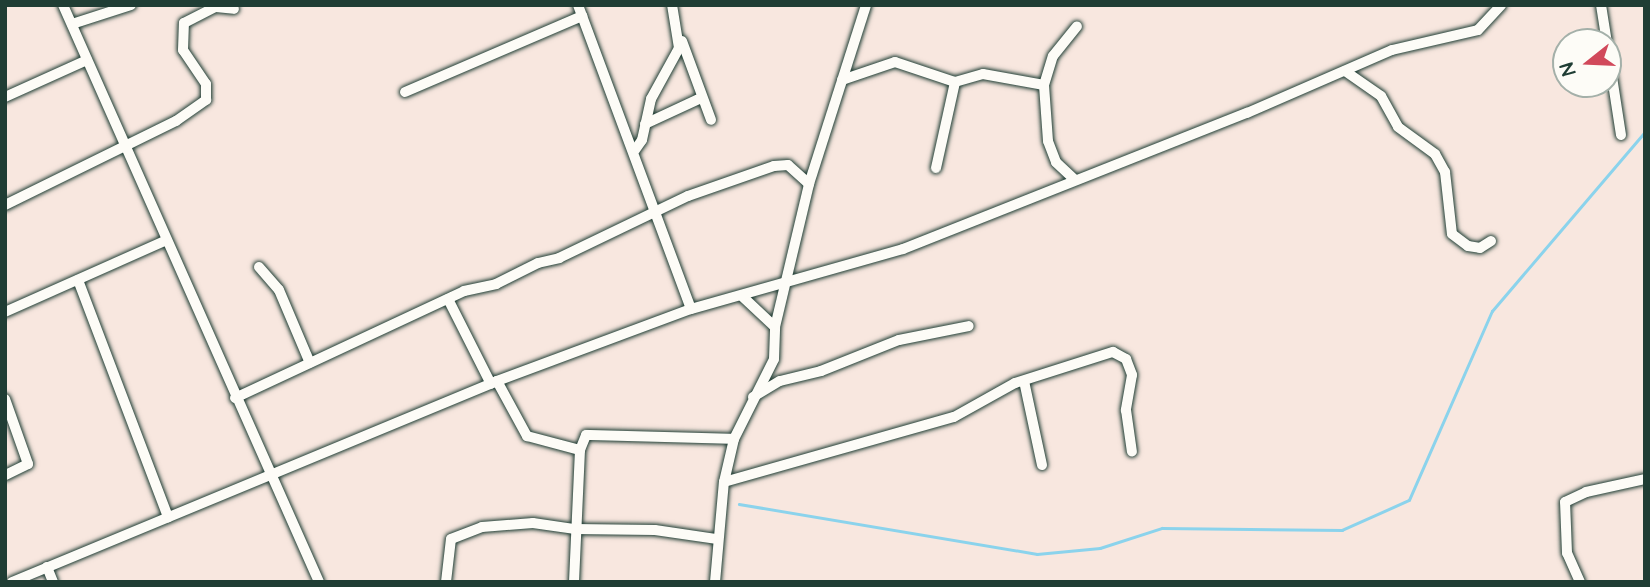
<!DOCTYPE html>
<style>
body{margin:0}
#map{position:relative;width:1650px;height:587px;overflow:hidden;background:#f8e7df;font-family:"Architects Daughter",sans-serif}
div>[style]{position:absolute}
[style*='--x']{left:calc(var(--x)*1px);top:calc(var(--y)*1px);width:calc(var(--w)*1px);rotate:calc(var(--a)*1deg)}
.stream>*{height:2.5px;margin:-1.25px;padding:0 1.25px;transform-origin:1.25px;border-radius:1.25px;background:#8bd3ec}
.roads{filter:drop-shadow(0 0 2px #1f3d34) drop-shadow(0 0 2px #1f3d34)}
.minor>*{height:10px;margin:-5px;padding:0 5px;transform-origin:5px;border-radius:5px;background:#fdfcf7}
span{translate:-50% -50%;white-space:nowrap;text-align:center;line-height:1.15;-webkit-text-stroke:7px #fdfcf7;paint-order:stroke}
.frame{position:absolute;inset:0;border:7px solid #1f3d34;pointer-events:none}
.north{position:absolute;left:1552px;top:28px;width:70px;height:70px;box-sizing:border-box;background:#fdfcf7;border:2px solid #a4b0a9;border-radius:50%;rotate:252deg;font-size:19px;font-weight:700;line-height:28px;text-align:center;color:#1f3d34}
.north::after{content:'';display:block;margin:auto;width:24px;height:32px;background:#d1495b;clip-path:polygon(50% 0,100% 100%,50% 72%,0 100%)}
</style>
<div id="map">
<div class="stream">
<i style="--x:739;--y:504;--w:302;--a:9.5"></i>
<i style="--x:1037;--y:554;--w:63;--a:-5.4"></i>
<i style="--x:1100;--y:548;--w:65;--a:-17.9"></i>
<i style="--x:1162;--y:528;--w:180;--a:0.6"></i>
<i style="--x:1342;--y:530;--w:73;--a:-24.1"></i>
<i style="--x:1409;--y:500;--w:206;--a:-66.3"></i>
<i style="--x:1492;--y:311;--w:235;--a:-49.5"></i>
</div>
<div class="roads">
<div class="minor">
<i style="--x:63;--y:5;--w:631;--a:66.07"></i>
<i style="--x:578;--y:5;--w:324;--a:69.6"></i>
<i style="--x:1601;--y:5;--w:37;--a:81"></i>
<i style="--x:72;--y:24;--w:62;--a:-17.9"></i>
<i style="--x:682;--y:41;--w:84;--a:69.8"></i>
<i style="--x:1608;--y:51;--w:85;--a:81.2"></i>
<i style="--x:1345;--y:71;--w:44;--a:34.8"></i>
<i style="--x:1381;--y:96;--w:35;--a:61"></i>
<i style="--x:1398;--y:127;--w:46;--a:36.1"></i>
<i style="--x:1435;--y:154;--w:21;--a:61"></i>
<i style="--x:1445;--y:172;--w:62;--a:83.6"></i>
<i style="--x:1452;--y:234;--w:20;--a:37"></i>
<i style="--x:1468;--y:246;--w:12;--a:9"></i>
<i style="--x:1480;--y:248;--w:13;--a:-32"></i>
<i style="--x:842;--y:80;--w:56;--a:-18.8"></i>
<i style="--x:895;--y:62;--w:63;--a:18.4"></i>
<i style="--x:955;--y:82;--w:29;--a:-16"></i>
<i style="--x:983;--y:74;--w:62;--a:10.2"></i>
<i style="--x:405;--y:92;--w:193;--a:-23.2"></i>
<i style="--x:5;--y:97;--w:90;--a:-24.3"></i>
<i style="--x:645;--y:124;--w:62;--a:-24.9"></i>
<i style="--x:635;--y:150;--w:12;--a:-55"></i>
<i style="--x:642;--y:140;--w:42;--a:-77.6"></i>
<i style="--x:651;--y:99;--w:58;--a:-61.2"></i>
<i style="--x:679;--y:48;--w:44;--a:-99.2"></i>
<i style="--x:936;--y:168;--w:88;--a:-77.5"></i>
<i style="--x:1075;--y:180;--w:26;--a:-137"></i>
<i style="--x:1056;--y:162;--w:22;--a:-111"></i>
<i style="--x:1048;--y:141;--w:56;--a:-94.1"></i>
<i style="--x:1044;--y:85;--w:30;--a:-73"></i>
<i style="--x:1053;--y:56;--w:38;--a:-51"></i>
<i style="--x:5;--y:205;--w:191;--a:-26.2"></i>
<i style="--x:176;--y:121;--w:37;--a:-35"></i>
<i style="--x:206;--y:100;--w:16;--a:-90"></i>
<i style="--x:206;--y:84;--w:41;--a:-124.1"></i>
<i style="--x:183;--y:50;--w:27;--a:-88"></i>
<i style="--x:184;--y:23;--w:36;--a:-27"></i>
<i style="--x:216;--y:7;--w:18;--a:6"></i>
<i style="--x:259;--y:267;--w:30;--a:49"></i>
<i style="--x:279;--y:290;--w:79;--a:67"></i>
<i style="--x:78;--y:280;--w:254;--a:69.2"></i>
<i style="--x:743;--y:297;--w:44;--a:43.2"></i>
<i style="--x:448;--y:299;--w:95;--a:63.2"></i>
<i style="--x:5;--y:312;--w:177;--a:-24"></i>
<i style="--x:497;--y:381;--w:63;--a:61.4"></i>
<i style="--x:527;--y:436;--w:55;--a:14.8"></i>
<i style="--x:1024;--y:381;--w:86;--a:77.9"></i>
<i style="--x:753;--y:397;--w:31;--a:-31"></i>
<i style="--x:780;--y:381;--w:42;--a:-13.7"></i>
<i style="--x:821;--y:371;--w:84;--a:-21.7"></i>
<i style="--x:899;--y:340;--w:71;--a:-11.3"></i>
<i style="--x:235;--y:398;--w:253;--a:-25"></i>
<i style="--x:464;--y:291;--w:33;--a:-12"></i>
<i style="--x:496;--y:284;--w:47;--a:-26.6"></i>
<i style="--x:538;--y:263;--w:22;--a:-13"></i>
<i style="--x:559;--y:258;--w:143;--a:-25.7"></i>
<i style="--x:688;--y:196;--w:91;--a:-19.2"></i>
<i style="--x:774;--y:166;--w:14;--a:-4"></i>
<i style="--x:788;--y:165;--w:28;--a:42"></i>
<i style="--x:5;--y:399;--w:69;--a:70.5"></i>
<i style="--x:28;--y:464;--w:25;--a:154"></i>
<i style="--x:724;--y:482;--w:239;--a:-15.8"></i>
<i style="--x:954;--y:417;--w:70;--a:-29.1"></i>
<i style="--x:1015;--y:383;--w:103;--a:-17.6"></i>
<i style="--x:1113;--y:352;--w:15;--a:28"></i>
<i style="--x:1126;--y:359;--w:17;--a:69"></i>
<i style="--x:1132;--y:375;--w:36;--a:100"></i>
<i style="--x:1126;--y:410;--w:42;--a:81.9"></i>
<i style="--x:47;--y:567;--w:16;--a:68"></i>
<i style="--x:12;--y:582;--w:525;--a:-22.51"></i>
<i style="--x:497;--y:381;--w:207;--a:-20.4"></i>
<i style="--x:691;--y:309;--w:220;--a:-15.8"></i>
<i style="--x:903;--y:249;--w:370;--a:-21.6"></i>
<i style="--x:1247;--y:113;--w:158;--a:-23.5"></i>
<i style="--x:1392;--y:50;--w:88;--a:-13.1"></i>
<i style="--x:1478;--y:30;--w:34;--a:-47"></i>
<i style="--x:446;--y:582;--w:43;--a:-83.4"></i>
<i style="--x:451;--y:539;--w:33;--a:-21"></i>
<i style="--x:482;--y:527;--w:51;--a:-4.5"></i>
<i style="--x:533;--y:523;--w:41;--a:8.3"></i>
<i style="--x:574;--y:529;--w:81;--a:0.7"></i>
<i style="--x:655;--y:530;--w:63;--a:8.3"></i>
<i style="--x:574;--y:582;--w:132;--a:-87.4"></i>
<i style="--x:580;--y:450;--w:16;--a:-68"></i>
<i style="--x:586;--y:435;--w:148;--a:1.5"></i>
<i style="--x:715;--y:582;--w:100;--a:-84.9"></i>
<i style="--x:724;--y:482;--w:44;--a:-76.9"></i>
<i style="--x:734;--y:439;--w:89;--a:-63.4"></i>
<i style="--x:774;--y:359;--w:32;--a:-88"></i>
<i style="--x:775;--y:327;--w:147;--a:-76.6"></i>
<i style="--x:809;--y:184;--w:188;--a:-72.3"></i>
<i style="--x:1580;--y:582;--w:32;--a:-114"></i>
<i style="--x:1567;--y:553;--w:51;--a:-92.2"></i>
<i style="--x:1565;--y:502;--w:23;--a:-25"></i>
<i style="--x:1586;--y:492;--w:60;--a:-12.4"></i>
</div>
</div>
<div class="frame"></div>
<div class="north">N</div>
</div>
